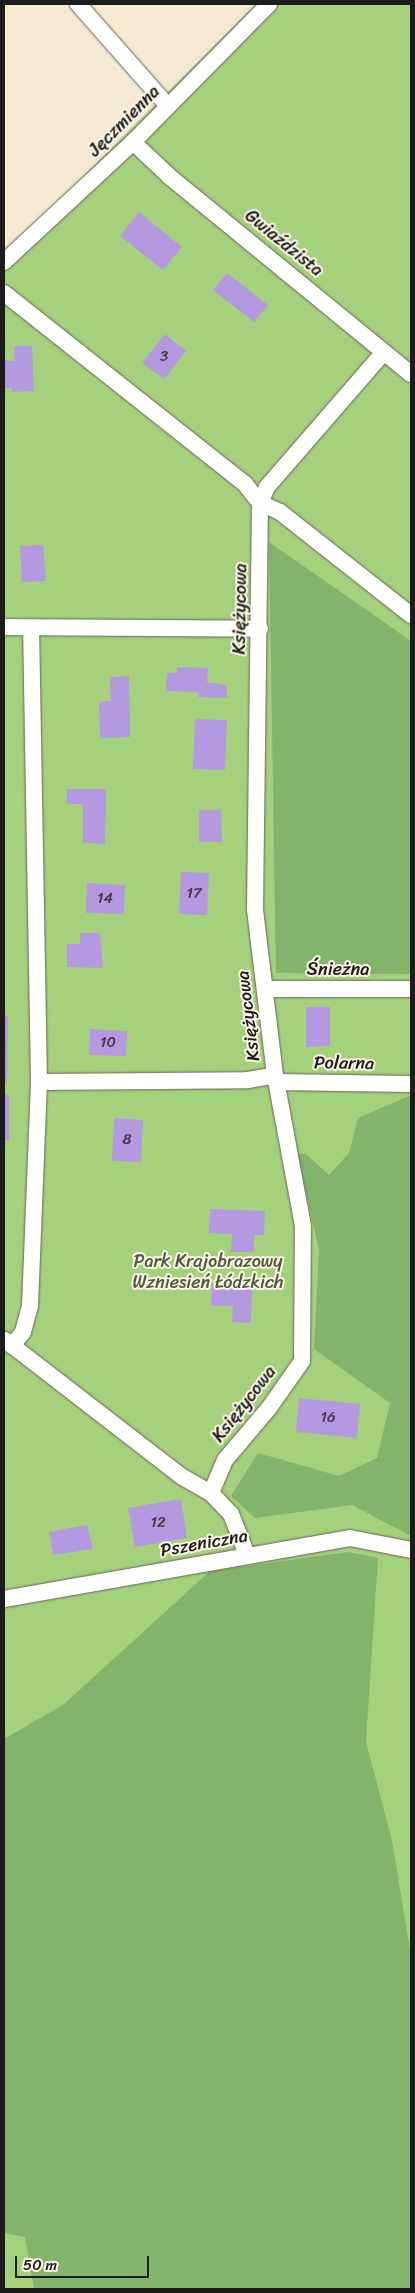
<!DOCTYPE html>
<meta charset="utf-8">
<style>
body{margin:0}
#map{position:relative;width:415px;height:2293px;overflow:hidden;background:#f5ead1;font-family:Sriracha,sans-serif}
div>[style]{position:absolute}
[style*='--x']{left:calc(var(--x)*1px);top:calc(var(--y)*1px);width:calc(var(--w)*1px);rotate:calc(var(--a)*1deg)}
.green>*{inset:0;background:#a5d17d}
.forest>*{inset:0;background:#84b36c}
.building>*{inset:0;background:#b499e0}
.roads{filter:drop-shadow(0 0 1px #68645b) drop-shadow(0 0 1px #68645b)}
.street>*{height:16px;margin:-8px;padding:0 8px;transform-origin:8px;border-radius:8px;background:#fff}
span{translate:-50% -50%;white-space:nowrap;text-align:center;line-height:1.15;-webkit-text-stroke:4px #fcf5e5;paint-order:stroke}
.number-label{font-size:15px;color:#423b4d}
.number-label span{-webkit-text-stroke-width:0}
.street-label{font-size:18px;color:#1c1c1c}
.park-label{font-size:18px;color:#4c5b3e}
.frame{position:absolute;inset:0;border:5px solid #1c1c1c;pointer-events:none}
.scale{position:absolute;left:15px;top:2256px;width:134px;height:22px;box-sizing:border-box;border:2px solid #1c1c1c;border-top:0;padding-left:6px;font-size:15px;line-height:18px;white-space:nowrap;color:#1c1c1c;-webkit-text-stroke:4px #fcf5e5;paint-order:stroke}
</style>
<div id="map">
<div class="green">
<i style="clip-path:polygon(256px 4px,411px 4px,411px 2289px,4px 2289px,4px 255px)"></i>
</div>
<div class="forest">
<i style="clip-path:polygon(269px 542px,411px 641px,411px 974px,276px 973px)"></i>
<i style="clip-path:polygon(411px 1095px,411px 1536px,352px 1505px,255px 1518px,231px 1496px,258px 1453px,339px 1476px,377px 1458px,390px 1403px,314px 1349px,319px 1250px,297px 1154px,306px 1154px,329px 1175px,349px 1153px,358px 1118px)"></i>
<i style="clip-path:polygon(348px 1552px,378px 1558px,366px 1742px,392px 1840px,411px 1956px,411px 2289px,34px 2289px,25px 2237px,4px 2233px,4px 1739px,63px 1705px,210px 1571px)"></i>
</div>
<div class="building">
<i style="clip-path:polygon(139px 212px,182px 247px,163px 270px,120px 236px)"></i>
<i style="clip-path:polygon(227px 273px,268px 305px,254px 322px,213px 290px)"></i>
<i style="clip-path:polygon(165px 334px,186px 351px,164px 379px,142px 363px)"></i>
<i style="clip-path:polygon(14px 346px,32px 346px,34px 391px,12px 392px,12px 388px,4px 388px,4px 360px,15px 361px)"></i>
<i style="clip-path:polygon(43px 545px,46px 581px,22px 582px,20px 546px)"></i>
<i style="clip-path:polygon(177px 667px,208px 668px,207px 682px,227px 685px,227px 698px,198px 697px,198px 692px,166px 691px,167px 673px,177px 673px)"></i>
<i style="clip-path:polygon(129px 676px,130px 737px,100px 738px,99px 702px,111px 701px,110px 677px)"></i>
<i style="clip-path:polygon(195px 719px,227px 720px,225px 770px,193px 769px)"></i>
<i style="clip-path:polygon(67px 789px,106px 789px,105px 844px,83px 843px,83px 804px,67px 804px)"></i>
<i style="clip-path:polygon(199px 810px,221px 810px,222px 842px,199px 842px)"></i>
<i style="clip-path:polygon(181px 872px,209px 873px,207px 915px,179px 914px)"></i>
<i style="clip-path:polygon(87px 883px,125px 885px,124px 914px,86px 913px)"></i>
<i style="clip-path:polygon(80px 933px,100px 933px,103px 968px,67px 967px,67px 944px,80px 944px)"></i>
<i style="clip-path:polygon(306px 1007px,330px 1007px,330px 1046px,306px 1047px)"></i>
<i style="clip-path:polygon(4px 1016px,8px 1016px,7px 1083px,4px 1083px)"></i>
<i style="clip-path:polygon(90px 1029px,127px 1031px,126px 1056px,89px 1055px)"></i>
<i style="clip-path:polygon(4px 1095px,9px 1095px,9px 1140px,4px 1140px)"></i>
<i style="clip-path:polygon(114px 1118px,143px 1120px,141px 1162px,112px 1161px)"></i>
<i style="clip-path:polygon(210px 1209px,265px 1211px,264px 1235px,254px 1235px,254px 1252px,231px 1252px,232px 1234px,209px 1233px)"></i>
<i style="clip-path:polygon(212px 1283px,252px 1285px,251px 1323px,232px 1322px,233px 1306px,211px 1306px)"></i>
<i style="clip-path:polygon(299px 1398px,360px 1404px,357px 1438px,296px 1432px)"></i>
<i style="clip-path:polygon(181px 1499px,187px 1538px,135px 1547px,128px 1508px)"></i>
<i style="clip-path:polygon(87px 1525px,93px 1549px,53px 1555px,49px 1532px)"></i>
</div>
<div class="roads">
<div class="street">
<i style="--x:78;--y:4;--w:136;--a:48.6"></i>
<i style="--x:133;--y:142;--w:51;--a:43.4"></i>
<i style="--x:170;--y:177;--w:311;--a:39.3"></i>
<i style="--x:4;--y:262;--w:176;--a:-42.9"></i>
<i style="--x:133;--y:142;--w:194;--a:-45.4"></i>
<i style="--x:4;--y:293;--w:308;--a:38.4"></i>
<i style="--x:245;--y:484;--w:24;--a:52"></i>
<i style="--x:260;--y:503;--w:22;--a:24"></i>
<i style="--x:280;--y:512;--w:167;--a:38.2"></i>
<i style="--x:4;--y:627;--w:256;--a:0.4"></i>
<i style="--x:265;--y:989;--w:146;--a:0"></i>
<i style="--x:39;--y:1082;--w:209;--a:-0.5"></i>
<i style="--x:248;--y:1080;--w:27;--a:-10"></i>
<i style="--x:276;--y:1082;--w:135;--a:0.8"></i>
<i style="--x:5;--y:1340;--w:222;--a:37.7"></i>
<i style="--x:181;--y:1476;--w:34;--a:30"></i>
<i style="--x:12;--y:1346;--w:18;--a:-52"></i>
<i style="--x:23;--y:1332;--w:27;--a:-75"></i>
<i style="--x:30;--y:1306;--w:224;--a:-87.7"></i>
<i style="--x:39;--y:1082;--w:452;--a:-91"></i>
<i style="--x:247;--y:1555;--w:44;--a:-111.3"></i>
<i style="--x:231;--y:1514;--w:29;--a:-134"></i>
<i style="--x:211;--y:1493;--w:36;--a:-67"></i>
<i style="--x:225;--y:1460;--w:68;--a:-49.8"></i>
<i style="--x:269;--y:1408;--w:57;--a:-54.9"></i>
<i style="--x:302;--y:1361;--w:135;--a:-89.6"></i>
<i style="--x:303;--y:1226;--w:154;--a:-100.5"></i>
<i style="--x:275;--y:1075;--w:166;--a:-96.9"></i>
<i style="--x:255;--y:910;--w:407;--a:-89.3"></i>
<i style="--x:260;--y:503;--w:17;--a:-66"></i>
<i style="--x:267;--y:487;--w:177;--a:-49.1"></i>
<i style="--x:4;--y:1599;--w:351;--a:-10"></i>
<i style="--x:350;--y:1538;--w:62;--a:11.1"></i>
</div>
</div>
<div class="number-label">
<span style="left:164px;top:357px">3</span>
<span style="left:194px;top:894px">17</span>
<span style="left:105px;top:899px">14</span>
<span style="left:108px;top:1043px">10</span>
<span style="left:127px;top:1140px">8</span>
<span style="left:328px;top:1418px">16</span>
<span style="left:158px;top:1523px">12</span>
</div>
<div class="street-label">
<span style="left:124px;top:121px;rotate:-45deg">Jęczmienna</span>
<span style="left:284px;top:243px;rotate:39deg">Gwiaździsta</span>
<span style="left:240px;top:609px;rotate:-89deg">Księżycowa</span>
<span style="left:338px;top:969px">Śnieżna</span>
<span style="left:248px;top:1016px;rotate:-97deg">Księżycowa</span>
<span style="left:344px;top:1063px;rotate:1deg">Polarna</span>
<span style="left:244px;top:1404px;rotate:-52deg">Księżycowa</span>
<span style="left:204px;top:1543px;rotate:-10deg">Pszeniczna</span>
</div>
<div class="park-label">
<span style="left:208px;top:1272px">Park Krajobrazowy<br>Wzniesień Łódzkich</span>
</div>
<div class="frame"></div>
<div class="scale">50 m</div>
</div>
